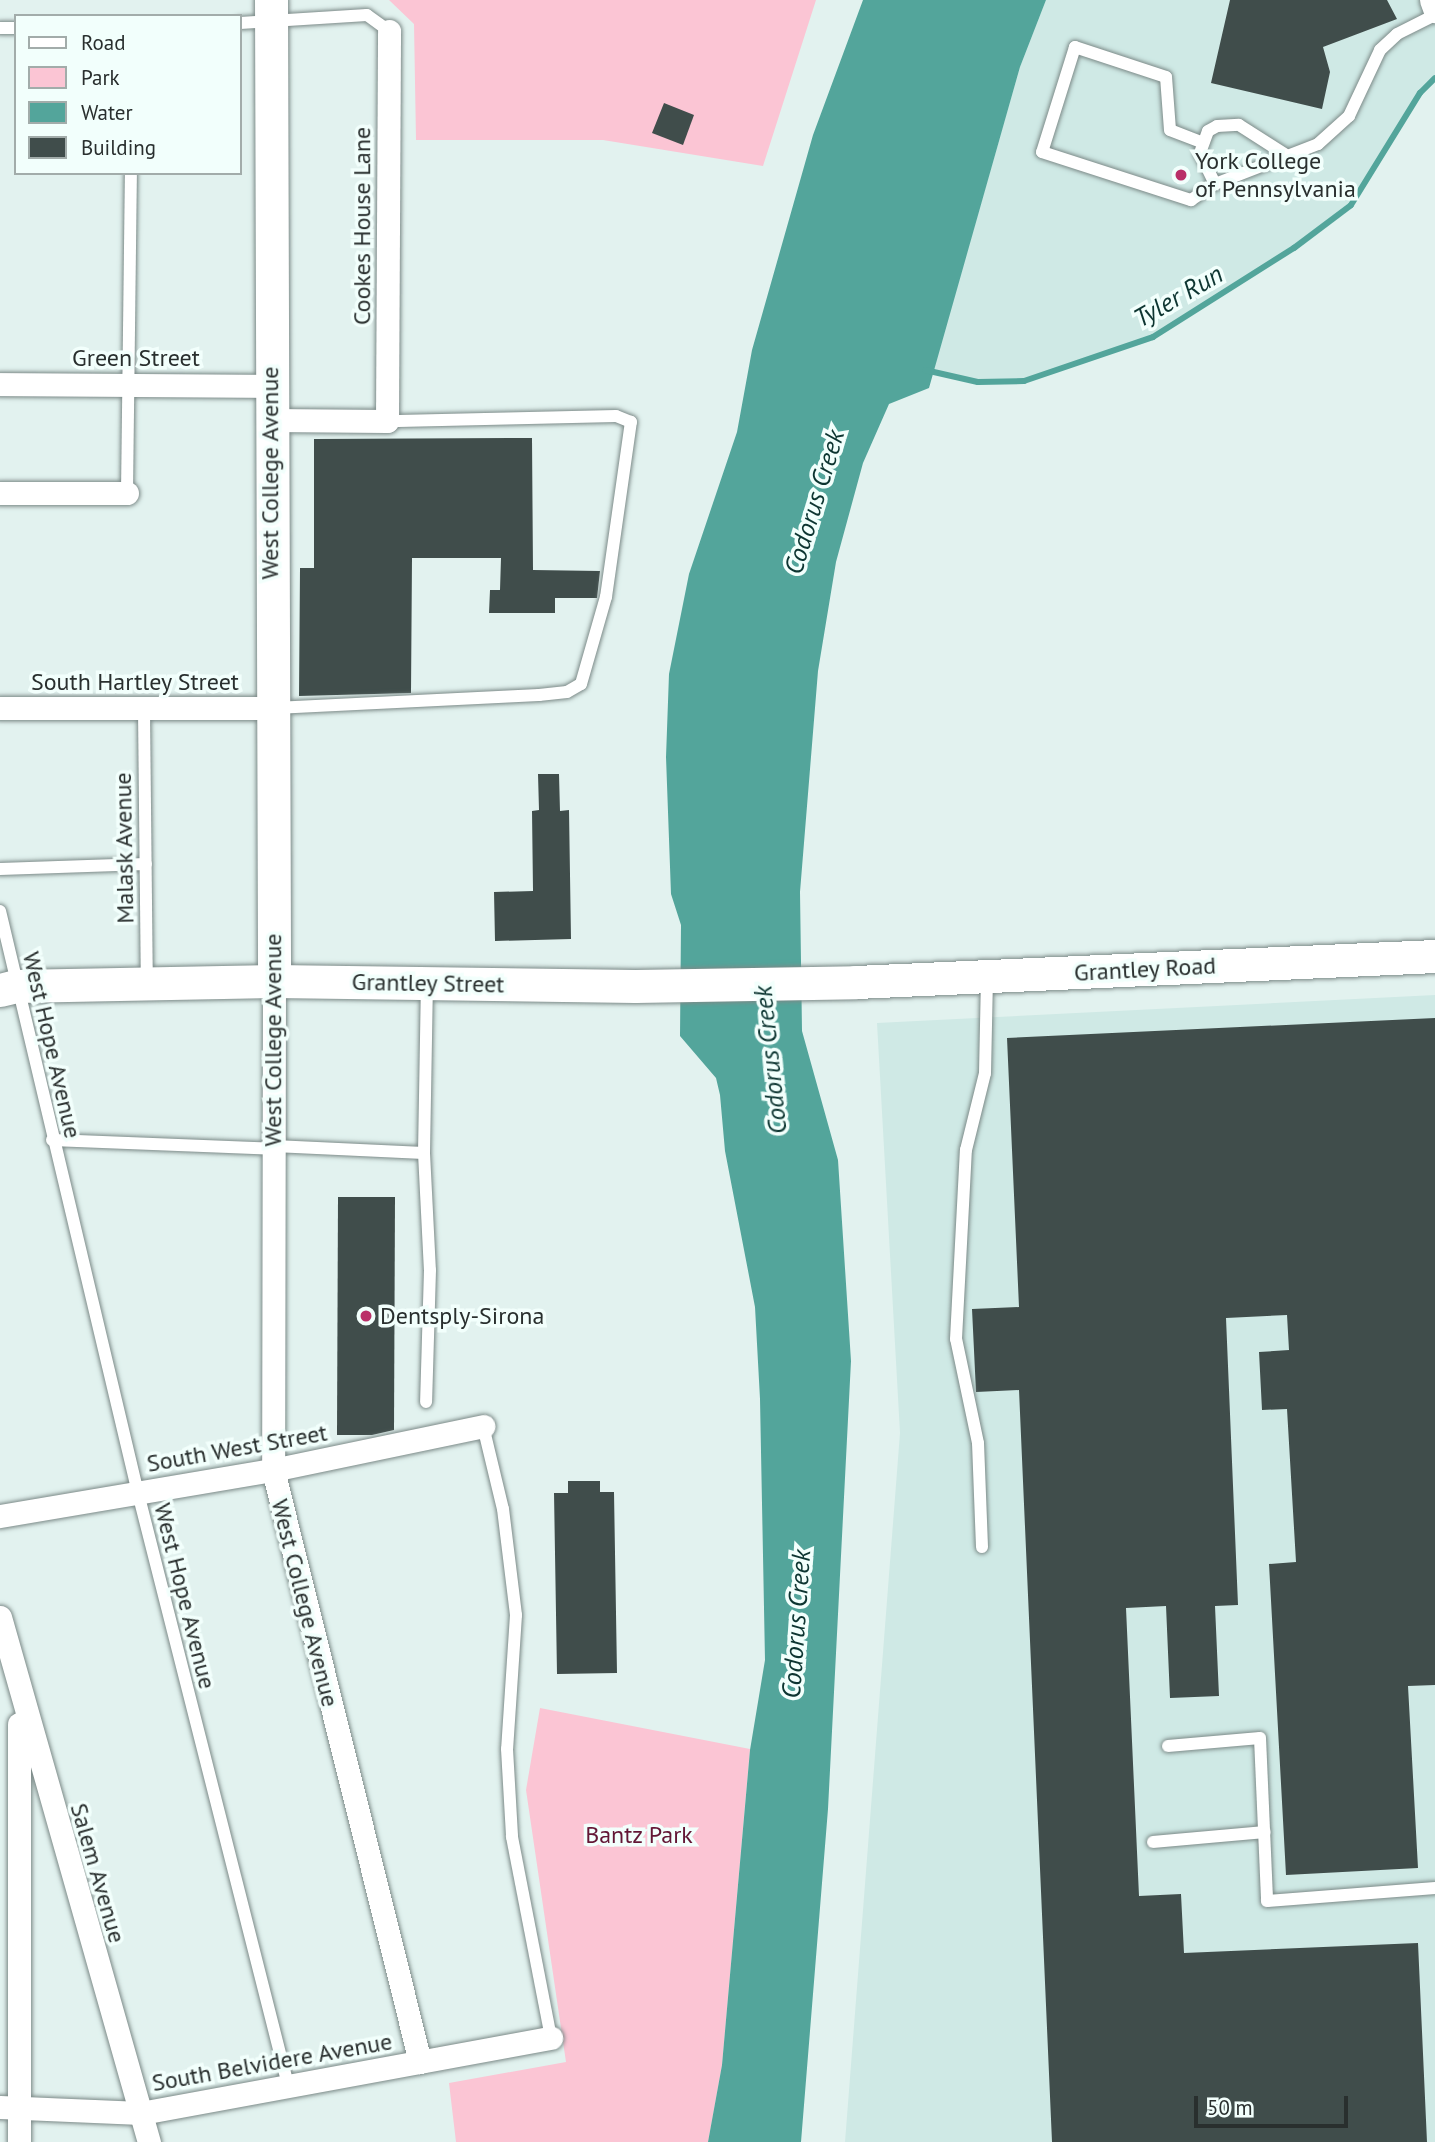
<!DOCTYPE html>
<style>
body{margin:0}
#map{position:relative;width:1435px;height:2142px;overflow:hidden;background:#e2f2ef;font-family:"PT Sans",sans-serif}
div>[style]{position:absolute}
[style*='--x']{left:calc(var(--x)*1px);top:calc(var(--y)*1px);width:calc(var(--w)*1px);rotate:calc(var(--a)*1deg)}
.built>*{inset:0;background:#cfe9e5}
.green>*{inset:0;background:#fbc5d4}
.water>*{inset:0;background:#53a59b}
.stream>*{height:6px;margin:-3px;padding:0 3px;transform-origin:3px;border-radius:3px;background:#53a59b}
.building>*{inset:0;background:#404d4b}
.roads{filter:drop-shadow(0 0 2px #7c8a88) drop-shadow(0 0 2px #7c8a88)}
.lane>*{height:12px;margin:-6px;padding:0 6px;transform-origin:6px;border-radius:6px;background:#fff}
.street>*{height:23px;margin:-11.5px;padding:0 11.5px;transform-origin:11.5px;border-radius:11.5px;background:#fff}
.secondary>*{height:33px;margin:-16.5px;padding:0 16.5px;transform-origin:16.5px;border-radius:16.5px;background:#fff}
.dots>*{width:19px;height:19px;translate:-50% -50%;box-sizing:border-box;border:4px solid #f2fffc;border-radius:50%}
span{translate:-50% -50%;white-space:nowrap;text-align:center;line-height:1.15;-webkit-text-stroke:7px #f2fffc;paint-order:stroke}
.poi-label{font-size:24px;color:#292f2e}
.left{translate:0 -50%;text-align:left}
.street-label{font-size:24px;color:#292f2e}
.park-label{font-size:24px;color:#621635}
.water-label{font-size:26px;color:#0d3531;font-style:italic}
.legend{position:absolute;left:14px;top:14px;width:228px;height:161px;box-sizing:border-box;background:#f2fffc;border:2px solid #a2acaa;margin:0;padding:9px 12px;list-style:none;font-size:21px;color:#292f2e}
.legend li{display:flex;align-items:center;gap:14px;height:35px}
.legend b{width:35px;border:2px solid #a2acaa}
.scale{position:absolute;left:1194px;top:2096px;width:154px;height:32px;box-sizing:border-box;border:4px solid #292f2e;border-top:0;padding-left:9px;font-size:21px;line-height:24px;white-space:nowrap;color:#292f2e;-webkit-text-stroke:5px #f2fffc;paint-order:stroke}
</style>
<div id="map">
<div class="built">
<i style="clip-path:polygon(1046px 0,1435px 0,1435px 78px,1420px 94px,1351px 205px,1223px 295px,1153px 337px,1035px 379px,978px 382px,933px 371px,1020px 67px)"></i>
<i style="clip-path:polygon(1435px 995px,1435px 2142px,845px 2142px,900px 1433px,877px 1023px)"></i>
</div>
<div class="green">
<i style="clip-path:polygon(389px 0,816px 0,763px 166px,603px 140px,416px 140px,414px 24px)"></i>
<i style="clip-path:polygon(540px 1708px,750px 1749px,722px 2065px,708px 2142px,456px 2142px,449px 2083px,566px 2062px,526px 1790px)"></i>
</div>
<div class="water">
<i style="clip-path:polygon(863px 0,1046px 0,1020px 67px,929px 388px,889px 404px,863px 463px,836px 562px,818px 671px,800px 892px,802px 1031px,838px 1160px,851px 1361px,828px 1809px,801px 2142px,708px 2142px,722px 2065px,750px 1750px,765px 1660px,760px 1399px,755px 1307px,725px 1151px,720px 1095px,716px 1078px,680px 1036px,681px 925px,671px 894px,666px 757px,669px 674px,689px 574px,737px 432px,752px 350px,813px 135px)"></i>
</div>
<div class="stream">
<i style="--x:925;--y:370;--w:54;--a:12.8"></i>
<i style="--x:978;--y:382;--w:46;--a:-1.2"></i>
<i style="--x:1024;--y:381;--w:136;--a:-18.8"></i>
<i style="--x:1153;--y:337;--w:167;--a:-32.3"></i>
<i style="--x:1294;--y:248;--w:71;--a:-37"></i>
<i style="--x:1351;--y:205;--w:132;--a:-58.4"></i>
<i style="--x:1420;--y:93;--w:21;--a:-45"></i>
</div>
<div class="building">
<i style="clip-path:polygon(1230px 0,1387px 0,1397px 19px,1323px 47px,1330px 72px,1322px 109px,1211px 83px)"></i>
<i style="clip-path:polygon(664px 103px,694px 115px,683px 145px,652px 133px)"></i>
<i style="clip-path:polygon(532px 438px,533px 570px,600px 571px,597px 598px,555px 598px,555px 613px,489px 613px,490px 590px,500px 590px,501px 558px,412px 558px,411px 693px,299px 696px,300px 568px,314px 568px,314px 439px)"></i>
<i style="clip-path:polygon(538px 774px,559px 774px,560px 811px,569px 810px,571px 939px,495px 941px,494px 892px,533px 891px,532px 811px,539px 810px)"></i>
<i style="clip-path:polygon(1435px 1018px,1435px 1685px,1408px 1686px,1418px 1868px,1286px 1875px,1269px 1564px,1296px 1562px,1287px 1409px,1262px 1410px,1259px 1352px,1289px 1350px,1287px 1315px,1226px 1318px,1238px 1605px,1215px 1606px,1219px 1696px,1170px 1698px,1166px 1606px,1126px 1608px,1139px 1896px,1181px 1894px,1184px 1953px,1418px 1943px,1427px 2142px,1052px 2142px,1019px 1390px,976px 1392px,972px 1309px,1019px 1307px,1007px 1038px)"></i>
<i style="clip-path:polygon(338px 1197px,395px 1197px,394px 1430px,372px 1435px,337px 1435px)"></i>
<i style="clip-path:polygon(568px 1481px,600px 1481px,600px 1492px,614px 1492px,617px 1673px,557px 1674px,554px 1493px,568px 1493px)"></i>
</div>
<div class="roads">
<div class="lane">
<i style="--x:240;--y:23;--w:127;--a:-3.6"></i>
<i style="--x:367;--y:15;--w:27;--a:36"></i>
<i style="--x:0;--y:28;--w:16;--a:0"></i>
<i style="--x:1201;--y:142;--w:33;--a:-159"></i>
<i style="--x:1170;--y:130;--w:53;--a:-94.3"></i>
<i style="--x:1166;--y:77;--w:96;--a:-161.8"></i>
<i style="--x:1075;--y:47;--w:110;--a:107.4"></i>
<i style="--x:1042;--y:152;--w:157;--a:17.9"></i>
<i style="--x:1191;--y:200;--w:29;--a:-34"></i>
<i style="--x:1215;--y:184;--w:110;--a:-21.2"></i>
<i style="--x:1318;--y:144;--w:42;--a:-42.1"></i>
<i style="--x:1349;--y:116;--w:73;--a:-64.8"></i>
<i style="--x:1380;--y:50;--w:23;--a:-43"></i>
<i style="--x:1397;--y:34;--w:42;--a:-26.6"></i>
<i style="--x:1215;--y:184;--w:34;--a:-116"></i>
<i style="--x:1200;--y:153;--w:23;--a:-70"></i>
<i style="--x:1208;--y:131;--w:10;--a:-29"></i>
<i style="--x:1217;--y:126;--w:22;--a:-3"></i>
<i style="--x:1239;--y:125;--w:56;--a:32.6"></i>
<i style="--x:127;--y:493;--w:320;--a:-89.3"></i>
<i style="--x:275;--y:708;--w:264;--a:-2.8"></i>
<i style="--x:539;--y:695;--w:28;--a:-6"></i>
<i style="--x:567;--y:692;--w:16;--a:-30"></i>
<i style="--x:581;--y:684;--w:91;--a:-74"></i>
<i style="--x:606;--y:597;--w:177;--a:-81.9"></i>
<i style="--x:631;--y:422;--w:16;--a:-158"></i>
<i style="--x:616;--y:416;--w:229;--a:178.7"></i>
<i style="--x:144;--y:711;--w:273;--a:89.4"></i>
<i style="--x:0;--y:869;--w:146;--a:-2"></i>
<i style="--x:0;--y:911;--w:598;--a:76.66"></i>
<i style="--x:138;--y:1493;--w:611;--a:75.78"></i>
<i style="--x:52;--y:1140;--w:221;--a:2.3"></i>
<i style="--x:274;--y:1146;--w:150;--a:2.7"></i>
<i style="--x:424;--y:1153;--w:170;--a:-89"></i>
<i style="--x:424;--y:1153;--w:117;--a:87.1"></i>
<i style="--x:430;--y:1270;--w:132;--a:91.7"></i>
<i style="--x:483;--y:1426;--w:85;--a:76.5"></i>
<i style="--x:503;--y:1509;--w:107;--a:83"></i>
<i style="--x:516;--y:1615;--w:134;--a:93.8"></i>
<i style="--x:507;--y:1749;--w:88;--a:86.7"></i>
<i style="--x:512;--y:1837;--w:205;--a:79"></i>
<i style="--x:982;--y:1547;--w:104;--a:-92.2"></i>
<i style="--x:978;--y:1443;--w:106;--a:-101.9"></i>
<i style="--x:956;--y:1339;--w:189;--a:-87"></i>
<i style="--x:966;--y:1150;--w:79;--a:-76.1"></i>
<i style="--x:985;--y:1073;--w:96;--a:-88.8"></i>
<i style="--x:1168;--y:1746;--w:92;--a:-5"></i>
<i style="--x:1260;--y:1738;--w:163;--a:87.5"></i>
<i style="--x:1267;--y:1901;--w:169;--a:-4.4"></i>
<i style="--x:1153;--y:1842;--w:112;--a:-5.1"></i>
</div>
<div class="street">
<i style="--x:1431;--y:0;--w:12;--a:70"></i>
<i style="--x:0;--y:384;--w:271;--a:0.4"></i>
<i style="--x:270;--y:420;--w:117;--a:0.5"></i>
<i style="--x:387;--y:421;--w:390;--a:-89.7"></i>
<i style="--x:0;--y:493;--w:127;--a:0"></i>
<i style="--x:0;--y:708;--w:270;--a:0"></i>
<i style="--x:274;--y:981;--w:489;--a:90.1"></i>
<i style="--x:273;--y:1470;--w:610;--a:76.05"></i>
<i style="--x:0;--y:1516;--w:277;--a:-9.6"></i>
<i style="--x:273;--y:1470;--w:215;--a:-11.8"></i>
<i style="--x:0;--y:1617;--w:546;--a:74.16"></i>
<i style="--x:0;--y:2107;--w:141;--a:2.4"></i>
<i style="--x:141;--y:2113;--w:417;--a:-10.4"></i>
<i style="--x:19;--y:2142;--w:418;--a:-90"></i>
</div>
<div class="secondary">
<i style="--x:271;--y:0;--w:981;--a:89.82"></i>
<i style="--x:0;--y:990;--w:16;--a:-14"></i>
<i style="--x:16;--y:986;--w:258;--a:-1.1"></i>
<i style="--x:274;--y:981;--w:361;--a:0.8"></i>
<i style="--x:635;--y:986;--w:221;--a:-1"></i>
<i style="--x:856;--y:982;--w:580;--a:-2.57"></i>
</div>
</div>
<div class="dots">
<i style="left:1181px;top:175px;background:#ba2f68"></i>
<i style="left:366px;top:1316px;background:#ba2f68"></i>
</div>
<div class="poi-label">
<span class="left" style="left:1195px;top:175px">York College<br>of Pennsylvania</span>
<span class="left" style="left:380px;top:1316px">Dentsply-Sirona</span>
</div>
<div class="street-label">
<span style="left:362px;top:226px;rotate:-90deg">Cookes House Lane</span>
<span style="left:136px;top:358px">Green Street</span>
<span style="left:270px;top:473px;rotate:-90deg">West College Avenue</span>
<span style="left:135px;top:682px">South Hartley Street</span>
<span style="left:124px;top:848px;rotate:-91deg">Malask Avenue</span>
<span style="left:1145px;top:969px;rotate:-3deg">Grantley Road</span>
<span style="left:428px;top:983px;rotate:1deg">Grantley Street</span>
<span style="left:273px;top:1040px;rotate:-90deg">West College Avenue</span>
<span style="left:52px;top:1045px;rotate:77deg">West Hope Avenue</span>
<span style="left:237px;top:1448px;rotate:-10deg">South West Street</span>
<span style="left:185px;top:1596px;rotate:76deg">West Hope Avenue</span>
<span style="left:305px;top:1603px;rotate:76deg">West College Avenue</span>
<span style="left:98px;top:1873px;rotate:74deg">Salem Avenue</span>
<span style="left:272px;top:2062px;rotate:-10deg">South Belvidere Avenue</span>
</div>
<div class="park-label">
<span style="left:639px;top:1835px">Bantz Park</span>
</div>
<div class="water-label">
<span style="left:1178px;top:296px;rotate:-30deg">Tyler Run</span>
<span style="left:814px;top:502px;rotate:-73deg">Codorus Creek</span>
<span style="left:770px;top:1060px;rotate:-96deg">Codorus Creek</span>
<span style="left:796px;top:1624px;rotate:-86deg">Codorus Creek</span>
</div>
<ul class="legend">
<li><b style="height:9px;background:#fff"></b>Road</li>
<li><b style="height:19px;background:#fbc5d4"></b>Park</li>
<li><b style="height:19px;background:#53a59b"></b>Water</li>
<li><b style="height:19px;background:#404d4b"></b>Building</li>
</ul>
<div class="scale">50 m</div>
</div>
